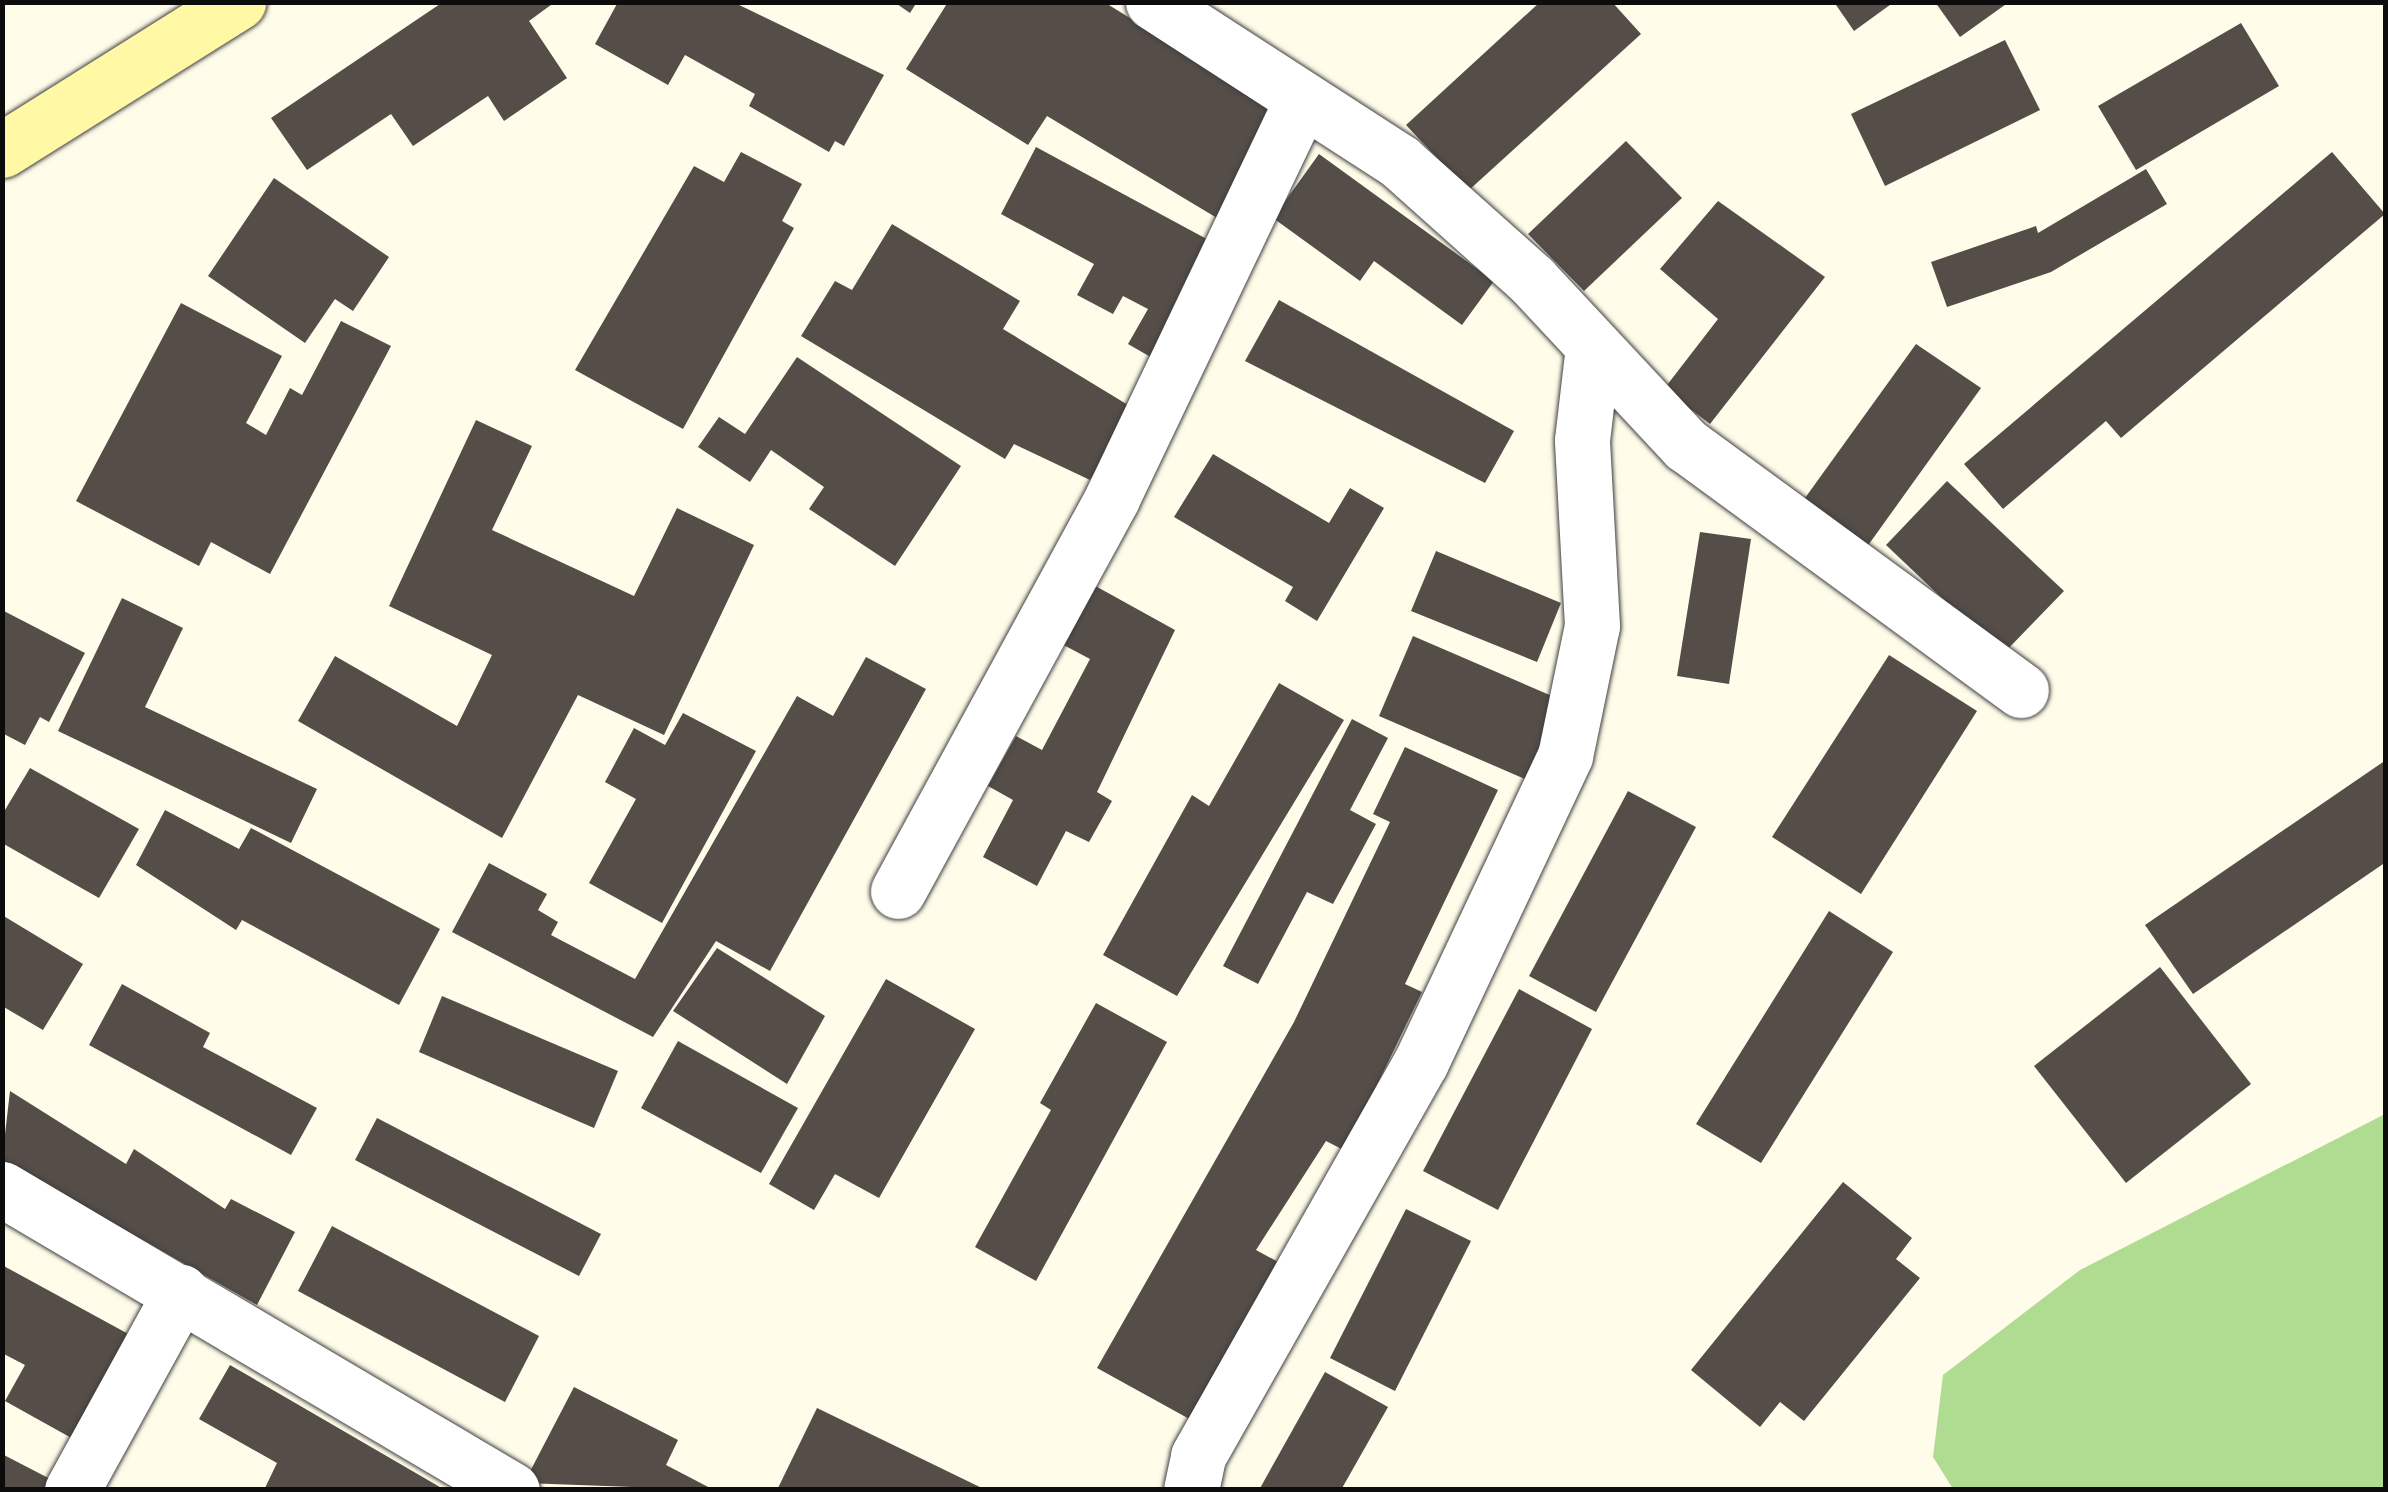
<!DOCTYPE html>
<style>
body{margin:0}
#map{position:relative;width:2388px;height:1492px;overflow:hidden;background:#fffcea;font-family:"Noto Serif",serif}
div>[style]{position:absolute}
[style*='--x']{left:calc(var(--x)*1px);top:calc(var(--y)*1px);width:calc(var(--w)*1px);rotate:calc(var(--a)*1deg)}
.forest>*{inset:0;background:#b0dc91}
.building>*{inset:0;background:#554d48}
.roads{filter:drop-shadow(0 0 2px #3f3f3f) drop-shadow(0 0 2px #3f3f3f)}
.street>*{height:55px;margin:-27.5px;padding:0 27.5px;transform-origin:27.5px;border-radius:27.5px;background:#fff}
.secondary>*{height:55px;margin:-27.5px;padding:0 27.5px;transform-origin:27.5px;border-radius:27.5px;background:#fff9a5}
span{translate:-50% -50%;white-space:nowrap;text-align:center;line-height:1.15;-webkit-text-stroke:10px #fff;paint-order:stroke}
.frame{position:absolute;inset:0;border:5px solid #0c0c0c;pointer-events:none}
</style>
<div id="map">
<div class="forest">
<i style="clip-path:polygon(2385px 1114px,2385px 1489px,1953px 1489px,1933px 1457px,1943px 1375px,2080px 1270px)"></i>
</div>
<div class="building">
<i style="clip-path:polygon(443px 2px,555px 2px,529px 21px,567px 78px,504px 121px,488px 96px,413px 146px,391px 114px,307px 170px,271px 118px)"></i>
<i style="clip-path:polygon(618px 2px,733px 2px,884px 75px,844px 146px,835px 141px,829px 152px,749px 106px,755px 94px,685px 55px,668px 85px,595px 44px)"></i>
<i style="clip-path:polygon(894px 2px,917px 2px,910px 13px)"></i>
<i style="clip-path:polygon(948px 2px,1104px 2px,1281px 111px,1217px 218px,1047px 116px,1028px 145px,906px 69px)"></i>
<i style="clip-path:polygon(1540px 2px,1612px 2px,1641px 34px,1468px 191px,1406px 125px)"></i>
<i style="clip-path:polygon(1834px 2px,1894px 2px,1854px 31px)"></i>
<i style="clip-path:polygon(1935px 2px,2009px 2px,1960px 37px)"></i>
<i style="clip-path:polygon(2241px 23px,2279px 86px,2136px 170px,2098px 106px)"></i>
<i style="clip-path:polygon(2005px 40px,2040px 110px,1885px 186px,1851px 114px)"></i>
<i style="clip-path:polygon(1626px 141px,1682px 198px,1584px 291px,1528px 234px)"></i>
<i style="clip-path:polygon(1036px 147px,1216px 244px,1154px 359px,1128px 344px,1148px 309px,1123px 296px,1113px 314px,1077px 295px,1094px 264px,1001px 214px)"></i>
<i style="clip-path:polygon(741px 152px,802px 184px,782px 221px,794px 228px,683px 429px,575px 370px,694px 166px,724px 182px)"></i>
<i style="clip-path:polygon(2332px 152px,2385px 214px,2121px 438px,2106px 421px,2003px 509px,1964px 464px)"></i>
<i style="clip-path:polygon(1319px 154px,1494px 281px,1462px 325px,1374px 261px,1360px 281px,1273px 218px)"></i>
<i style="clip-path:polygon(2146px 169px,2167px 204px,2051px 272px,1947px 307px,1931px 262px,2036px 226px,2038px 233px)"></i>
<i style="clip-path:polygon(274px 178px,389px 257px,353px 311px,335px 299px,305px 343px,208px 276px)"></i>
<i style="clip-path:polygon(1718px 201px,1825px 277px,1710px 424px,1664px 389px,1718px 319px,1660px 269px)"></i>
<i style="clip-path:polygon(892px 224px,1020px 301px,1003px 329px,1133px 408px,1090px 480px,1014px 444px,1005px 459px,801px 336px,835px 281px,852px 290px)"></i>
<i style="clip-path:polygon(1279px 300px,1514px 431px,1485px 483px,1245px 361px)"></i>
<i style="clip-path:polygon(181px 303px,282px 356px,246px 423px,266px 435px,290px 388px,302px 395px,341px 321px,391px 346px,270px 574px,211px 542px,199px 566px,76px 501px)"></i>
<i style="clip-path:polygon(1916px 344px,1981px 388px,1864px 551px,1800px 505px)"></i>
<i style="clip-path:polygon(797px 357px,961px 466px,895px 566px,809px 509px,824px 487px,771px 450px,750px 482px,698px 447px,719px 417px,745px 434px)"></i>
<i style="clip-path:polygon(476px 420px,532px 446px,492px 530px,634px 596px,677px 508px,754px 545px,664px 735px,578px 695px,502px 838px,298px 721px,335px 656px,457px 726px,492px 655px,389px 606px)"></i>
<i style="clip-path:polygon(1213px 454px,1329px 523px,1350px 488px,1384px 508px,1317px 621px,1285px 601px,1293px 587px,1174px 517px)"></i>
<i style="clip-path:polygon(1947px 481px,2064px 591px,2002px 655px,1886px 545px)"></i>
<i style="clip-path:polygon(1700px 532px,1751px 539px,1729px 684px,1677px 676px)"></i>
<i style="clip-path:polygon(1436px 551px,1561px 603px,1537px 662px,1411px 611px)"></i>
<i style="clip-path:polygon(1090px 583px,1175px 630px,1097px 792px,1112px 801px,1089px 842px,1066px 831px,1037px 886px,983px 857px,1013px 800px,988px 786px,1016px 736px,1042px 750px,1090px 659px,1058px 642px)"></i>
<i style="clip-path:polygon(122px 598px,183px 628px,145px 707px,317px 789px,291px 843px,58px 731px)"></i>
<i style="clip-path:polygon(2px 610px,85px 653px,49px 722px,40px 717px,25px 745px,2px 733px)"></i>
<i style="clip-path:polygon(1413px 636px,1566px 702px,1532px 782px,1379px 716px)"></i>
<i style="clip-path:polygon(1889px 655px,1977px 711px,1861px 894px,1772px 837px)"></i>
<i style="clip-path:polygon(866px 657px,926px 689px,770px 971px,716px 941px,653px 1037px,452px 932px,489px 863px,547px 894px,538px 910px,558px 922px,551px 935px,635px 979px,797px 696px,833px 716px)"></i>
<i style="clip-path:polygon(1279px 683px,1344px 720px,1177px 996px,1103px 955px,1192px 795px,1209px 806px)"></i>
<i style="clip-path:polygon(683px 713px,756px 751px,662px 923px,589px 883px,636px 799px,605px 782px,634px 728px,665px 745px)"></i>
<i style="clip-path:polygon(1352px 719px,1388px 738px,1350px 810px,1376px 824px,1333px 904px,1307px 892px,1258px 984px,1223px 966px)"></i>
<i style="clip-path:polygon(1405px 747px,1498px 790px,1405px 984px,1422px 992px,1377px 1085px,1363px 1160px,1326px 1141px,1256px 1250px,1280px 1263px,1193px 1421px,1097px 1368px,1294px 1022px,1390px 822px,1373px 814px)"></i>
<i style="clip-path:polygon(2386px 760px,2386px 862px,2193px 994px,2145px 925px)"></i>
<i style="clip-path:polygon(30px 768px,139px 829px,99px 898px,2px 843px,2px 815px)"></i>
<i style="clip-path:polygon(1628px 791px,1696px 827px,1596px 1012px,1529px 976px)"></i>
<i style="clip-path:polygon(165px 810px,239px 849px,251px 828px,440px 929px,399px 1005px,242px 920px,236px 930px,136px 865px)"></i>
<i style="clip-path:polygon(1829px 911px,1893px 952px,1761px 1163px,1696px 1124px)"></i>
<i style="clip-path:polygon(2px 915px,83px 964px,43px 1030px,2px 1006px)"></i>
<i style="clip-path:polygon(717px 948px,825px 1016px,787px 1084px,673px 1011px)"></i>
<i style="clip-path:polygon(2160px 967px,2251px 1084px,2126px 1183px,2034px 1066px)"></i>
<i style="clip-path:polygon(886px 979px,975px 1029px,879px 1198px,835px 1174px,814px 1210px,769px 1184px)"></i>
<i style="clip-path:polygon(122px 984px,210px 1033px,203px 1047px,317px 1108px,291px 1155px,89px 1045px)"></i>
<i style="clip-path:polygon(1519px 989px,1592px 1029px,1498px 1210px,1423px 1171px)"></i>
<i style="clip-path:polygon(442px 996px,618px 1071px,594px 1128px,419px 1052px)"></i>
<i style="clip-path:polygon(1096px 1003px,1167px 1042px,1036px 1281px,975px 1247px,1051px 1110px,1040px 1103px)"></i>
<i style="clip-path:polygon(678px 1041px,798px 1108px,761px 1173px,641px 1108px)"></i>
<i style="clip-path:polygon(10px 1091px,126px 1164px,134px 1149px,225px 1209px,231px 1199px,295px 1232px,257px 1305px,2px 1160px)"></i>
<i style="clip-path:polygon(377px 1118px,601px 1234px,579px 1276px,355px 1160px)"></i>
<i style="clip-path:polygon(1843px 1182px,1912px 1238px,1896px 1259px,1920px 1278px,1804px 1421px,1780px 1402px,1760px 1427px,1691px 1370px)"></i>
<i style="clip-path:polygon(1406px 1209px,1471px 1241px,1395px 1391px,1330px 1358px)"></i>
<i style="clip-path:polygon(332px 1226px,539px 1336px,505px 1402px,298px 1291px)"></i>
<i style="clip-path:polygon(2px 1265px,132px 1336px,75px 1440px,5px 1401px,25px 1365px,2px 1353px)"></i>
<i style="clip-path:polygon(230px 1365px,445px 1490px,264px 1490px,277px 1463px,199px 1419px)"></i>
<i style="clip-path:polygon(1325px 1372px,1388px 1407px,1341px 1490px,1259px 1490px)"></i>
<i style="clip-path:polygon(574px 1387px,678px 1440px,666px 1465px,714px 1490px,524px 1483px)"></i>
<i style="clip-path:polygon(817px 1408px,986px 1490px,777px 1490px)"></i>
<i style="clip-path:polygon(2px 1454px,58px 1483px,55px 1490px,2px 1490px)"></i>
</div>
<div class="roads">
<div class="street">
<i style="--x:1153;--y:2;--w:294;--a:32.9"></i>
<i style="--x:1400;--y:162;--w:177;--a:41.8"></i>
<i style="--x:1532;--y:280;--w:226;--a:47"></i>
<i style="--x:1686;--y:445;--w:415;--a:36.2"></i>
<i style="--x:898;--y:891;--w:447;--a:-61.4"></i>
<i style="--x:1112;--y:498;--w:437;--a:-64.5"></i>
<i style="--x:2;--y:1189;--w:592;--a:30.55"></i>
<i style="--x:72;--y:1490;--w:226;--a:-61.2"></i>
<i style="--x:1191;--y:1490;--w:35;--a:-78"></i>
<i style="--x:1198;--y:1456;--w:453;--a:-60.5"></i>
<i style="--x:1421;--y:1062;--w:338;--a:-64.8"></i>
<i style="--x:1565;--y:756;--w:133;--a:-78.3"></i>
<i style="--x:1592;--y:626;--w:186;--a:-93.1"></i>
<i style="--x:1582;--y:440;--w:94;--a:-83.3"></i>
</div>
<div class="secondary">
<i style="--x:2;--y:150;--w:279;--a:-32.1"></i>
</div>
</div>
<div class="frame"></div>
</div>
